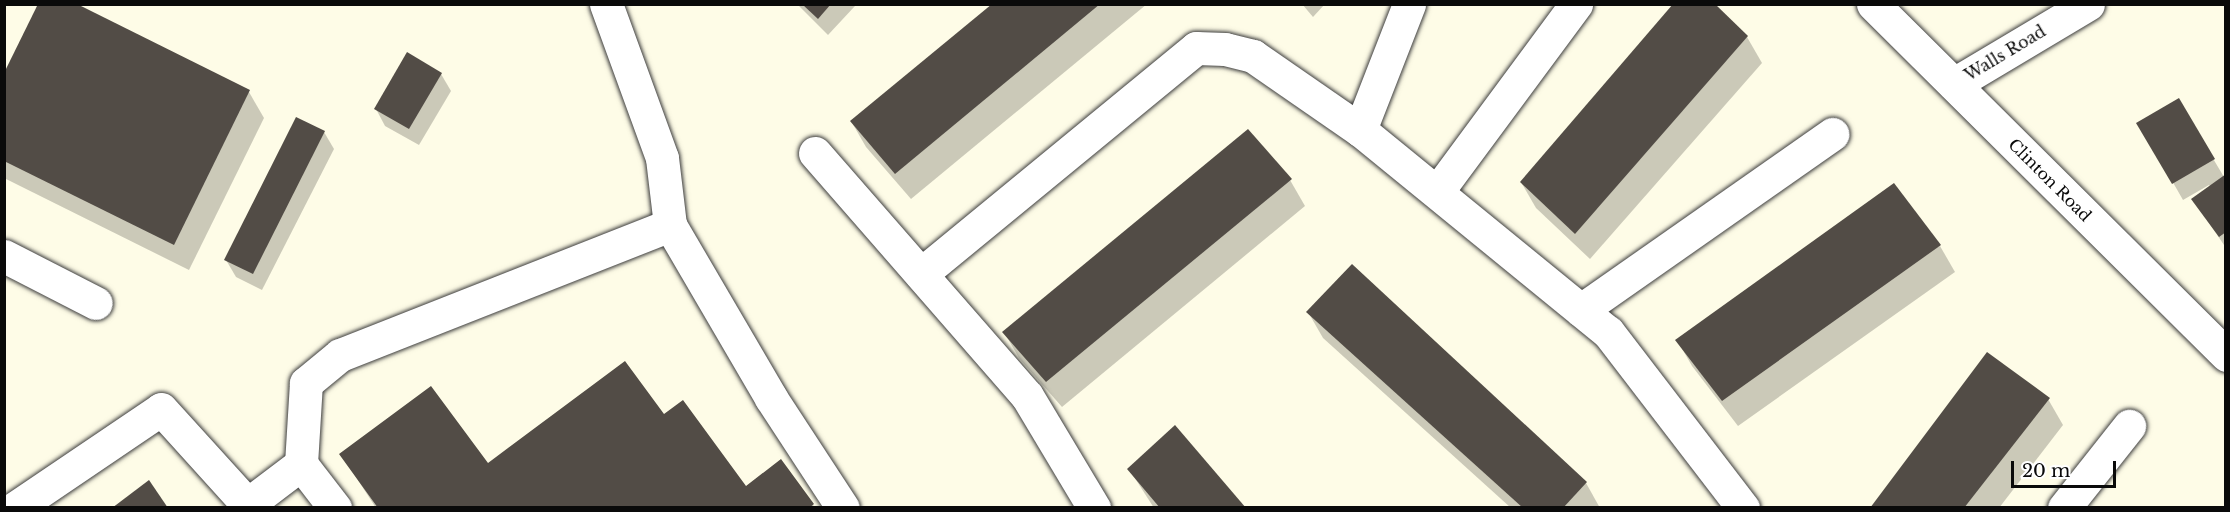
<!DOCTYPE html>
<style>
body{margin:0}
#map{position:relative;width:2230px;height:512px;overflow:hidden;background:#fefce7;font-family:"Libre Baskerville",serif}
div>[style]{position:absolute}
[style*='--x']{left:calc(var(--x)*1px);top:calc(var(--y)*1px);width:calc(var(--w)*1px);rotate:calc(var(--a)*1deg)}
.shadow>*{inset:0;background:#0003}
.building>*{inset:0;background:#524c46}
.roads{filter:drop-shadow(0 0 2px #3d3d3d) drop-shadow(0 0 2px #3d3d3d)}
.minor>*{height:33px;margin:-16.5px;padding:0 16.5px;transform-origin:16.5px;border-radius:16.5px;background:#fff}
span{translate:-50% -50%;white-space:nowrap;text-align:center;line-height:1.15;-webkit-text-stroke:6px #fff;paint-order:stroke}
.street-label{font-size:16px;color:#0a0a0a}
.frame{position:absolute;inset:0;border:6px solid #0a0a0a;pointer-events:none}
.scale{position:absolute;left:2011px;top:461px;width:105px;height:27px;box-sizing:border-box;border:3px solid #0a0a0a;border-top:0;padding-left:8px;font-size:18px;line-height:21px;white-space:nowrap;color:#0a0a0a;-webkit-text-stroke:4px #fff;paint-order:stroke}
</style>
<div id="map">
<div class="shadow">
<i style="clip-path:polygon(797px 4px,855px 4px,855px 6px,828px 35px)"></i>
<i style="clip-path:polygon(994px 4px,1147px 4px,911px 199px,866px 147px,851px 121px)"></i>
<i style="clip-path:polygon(1302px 4px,1325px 4px,1313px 17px)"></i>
<i style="clip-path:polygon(1747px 37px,1762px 63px,1590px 259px,1536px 208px,1521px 182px)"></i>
<i style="clip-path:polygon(408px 55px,441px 74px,451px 91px,419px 145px,385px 126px,376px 109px)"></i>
<i style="clip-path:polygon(4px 76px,249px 92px,264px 118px,189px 270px,4px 178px)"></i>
<i style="clip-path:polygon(2178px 100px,2224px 177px,2226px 176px,2226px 248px,2193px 199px,2211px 187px,2209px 185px,2183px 200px,2139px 123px)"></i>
<i style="clip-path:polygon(324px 132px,334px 149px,262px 290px,236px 277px,226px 260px)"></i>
<i style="clip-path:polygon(1290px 180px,1305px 206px,1062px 407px,1019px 358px,1004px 332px)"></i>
<i style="clip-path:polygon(1940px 246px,1955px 272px,1738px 426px,1692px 366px,1677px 340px)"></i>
<i style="clip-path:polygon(1308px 312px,1586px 483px,1600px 508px,1511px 508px,1323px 338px)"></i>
<i style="clip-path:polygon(2048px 399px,2063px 425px,1999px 508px,1871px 508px)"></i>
<i style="clip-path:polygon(663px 416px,745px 488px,813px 504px,814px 508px,376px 508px,341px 454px,487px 465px)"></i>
<i style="clip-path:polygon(1129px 469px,1244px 508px,1154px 508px)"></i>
</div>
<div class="building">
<i style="clip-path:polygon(38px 4px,77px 4px,250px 90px,174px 245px,4px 161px,4px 73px)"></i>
<i style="clip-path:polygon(802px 4px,831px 4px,818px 19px)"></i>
<i style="clip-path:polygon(992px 4px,1100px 4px,895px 174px,850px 121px)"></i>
<i style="clip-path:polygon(1673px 4px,1715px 4px,1748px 36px,1575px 234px,1520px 182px)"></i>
<i style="clip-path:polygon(407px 52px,442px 73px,409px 129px,374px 109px)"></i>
<i style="clip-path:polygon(2179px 98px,2215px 159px,2172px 184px,2136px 123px)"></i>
<i style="clip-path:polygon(296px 117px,325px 131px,253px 274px,224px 260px)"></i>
<i style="clip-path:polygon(1248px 129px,1292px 179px,1046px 382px,1002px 332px)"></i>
<i style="clip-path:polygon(2226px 174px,2226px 232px,2219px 237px,2191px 199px)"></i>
<i style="clip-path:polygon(1894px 183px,1941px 245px,1722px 401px,1675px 340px)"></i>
<i style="clip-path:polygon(1352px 264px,1587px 482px,1563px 508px,1523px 508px,1306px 312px)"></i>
<i style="clip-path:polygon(1987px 352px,2050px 398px,1964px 508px,1870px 508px)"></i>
<i style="clip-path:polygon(625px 361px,664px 414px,683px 400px,746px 486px,781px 459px,814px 504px,809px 508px,378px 508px,339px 454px,431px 386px,488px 463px)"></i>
<i style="clip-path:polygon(1175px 425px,1246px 508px,1160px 508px,1127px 469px)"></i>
<i style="clip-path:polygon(149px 480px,168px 508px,112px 508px)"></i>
</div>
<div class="roads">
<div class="minor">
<i style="--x:606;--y:4;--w:164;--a:70"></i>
<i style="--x:662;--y:158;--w:67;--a:83.2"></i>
<i style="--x:670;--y:225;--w:200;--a:59.7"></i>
<i style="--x:771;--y:398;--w:131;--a:56.8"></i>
<i style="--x:1873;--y:4;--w:498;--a:44.8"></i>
<i style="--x:1954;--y:84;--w:156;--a:-30.8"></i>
<i style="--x:1360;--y:130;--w:135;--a:-68.7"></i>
<i style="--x:815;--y:153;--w:322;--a:48.9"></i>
<i style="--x:1027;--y:396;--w:131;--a:59.1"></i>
<i style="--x:1437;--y:192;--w:234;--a:-53.5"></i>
<i style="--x:4;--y:256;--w:103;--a:27.1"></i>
<i style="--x:921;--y:274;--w:356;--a:-39.4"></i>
<i style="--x:1196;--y:48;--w:29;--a:2"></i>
<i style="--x:1225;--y:49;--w:29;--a:14"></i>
<i style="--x:1253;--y:56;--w:130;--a:34.7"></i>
<i style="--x:1360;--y:130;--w:320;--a:39.2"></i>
<i style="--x:1608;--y:332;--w:222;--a:52.5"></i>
<i style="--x:1581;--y:310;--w:307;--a:-35"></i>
<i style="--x:301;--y:464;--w:56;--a:52.3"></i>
<i style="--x:15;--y:508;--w:176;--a:-34.1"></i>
<i style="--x:161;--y:409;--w:128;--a:47.8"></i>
<i style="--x:243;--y:508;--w:73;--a:-37.2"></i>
<i style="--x:301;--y:464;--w:81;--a:-86.5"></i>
<i style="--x:306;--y:383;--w:44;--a:-39.5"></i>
<i style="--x:340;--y:355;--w:355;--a:-21.5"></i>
<i style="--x:2064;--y:508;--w:105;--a:-51.6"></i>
</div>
</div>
<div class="street-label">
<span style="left:2005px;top:53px;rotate:-31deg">Walls Road</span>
<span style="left:2050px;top:180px;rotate:45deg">Clinton Road</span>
</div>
<div class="frame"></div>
<div class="scale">20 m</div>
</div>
